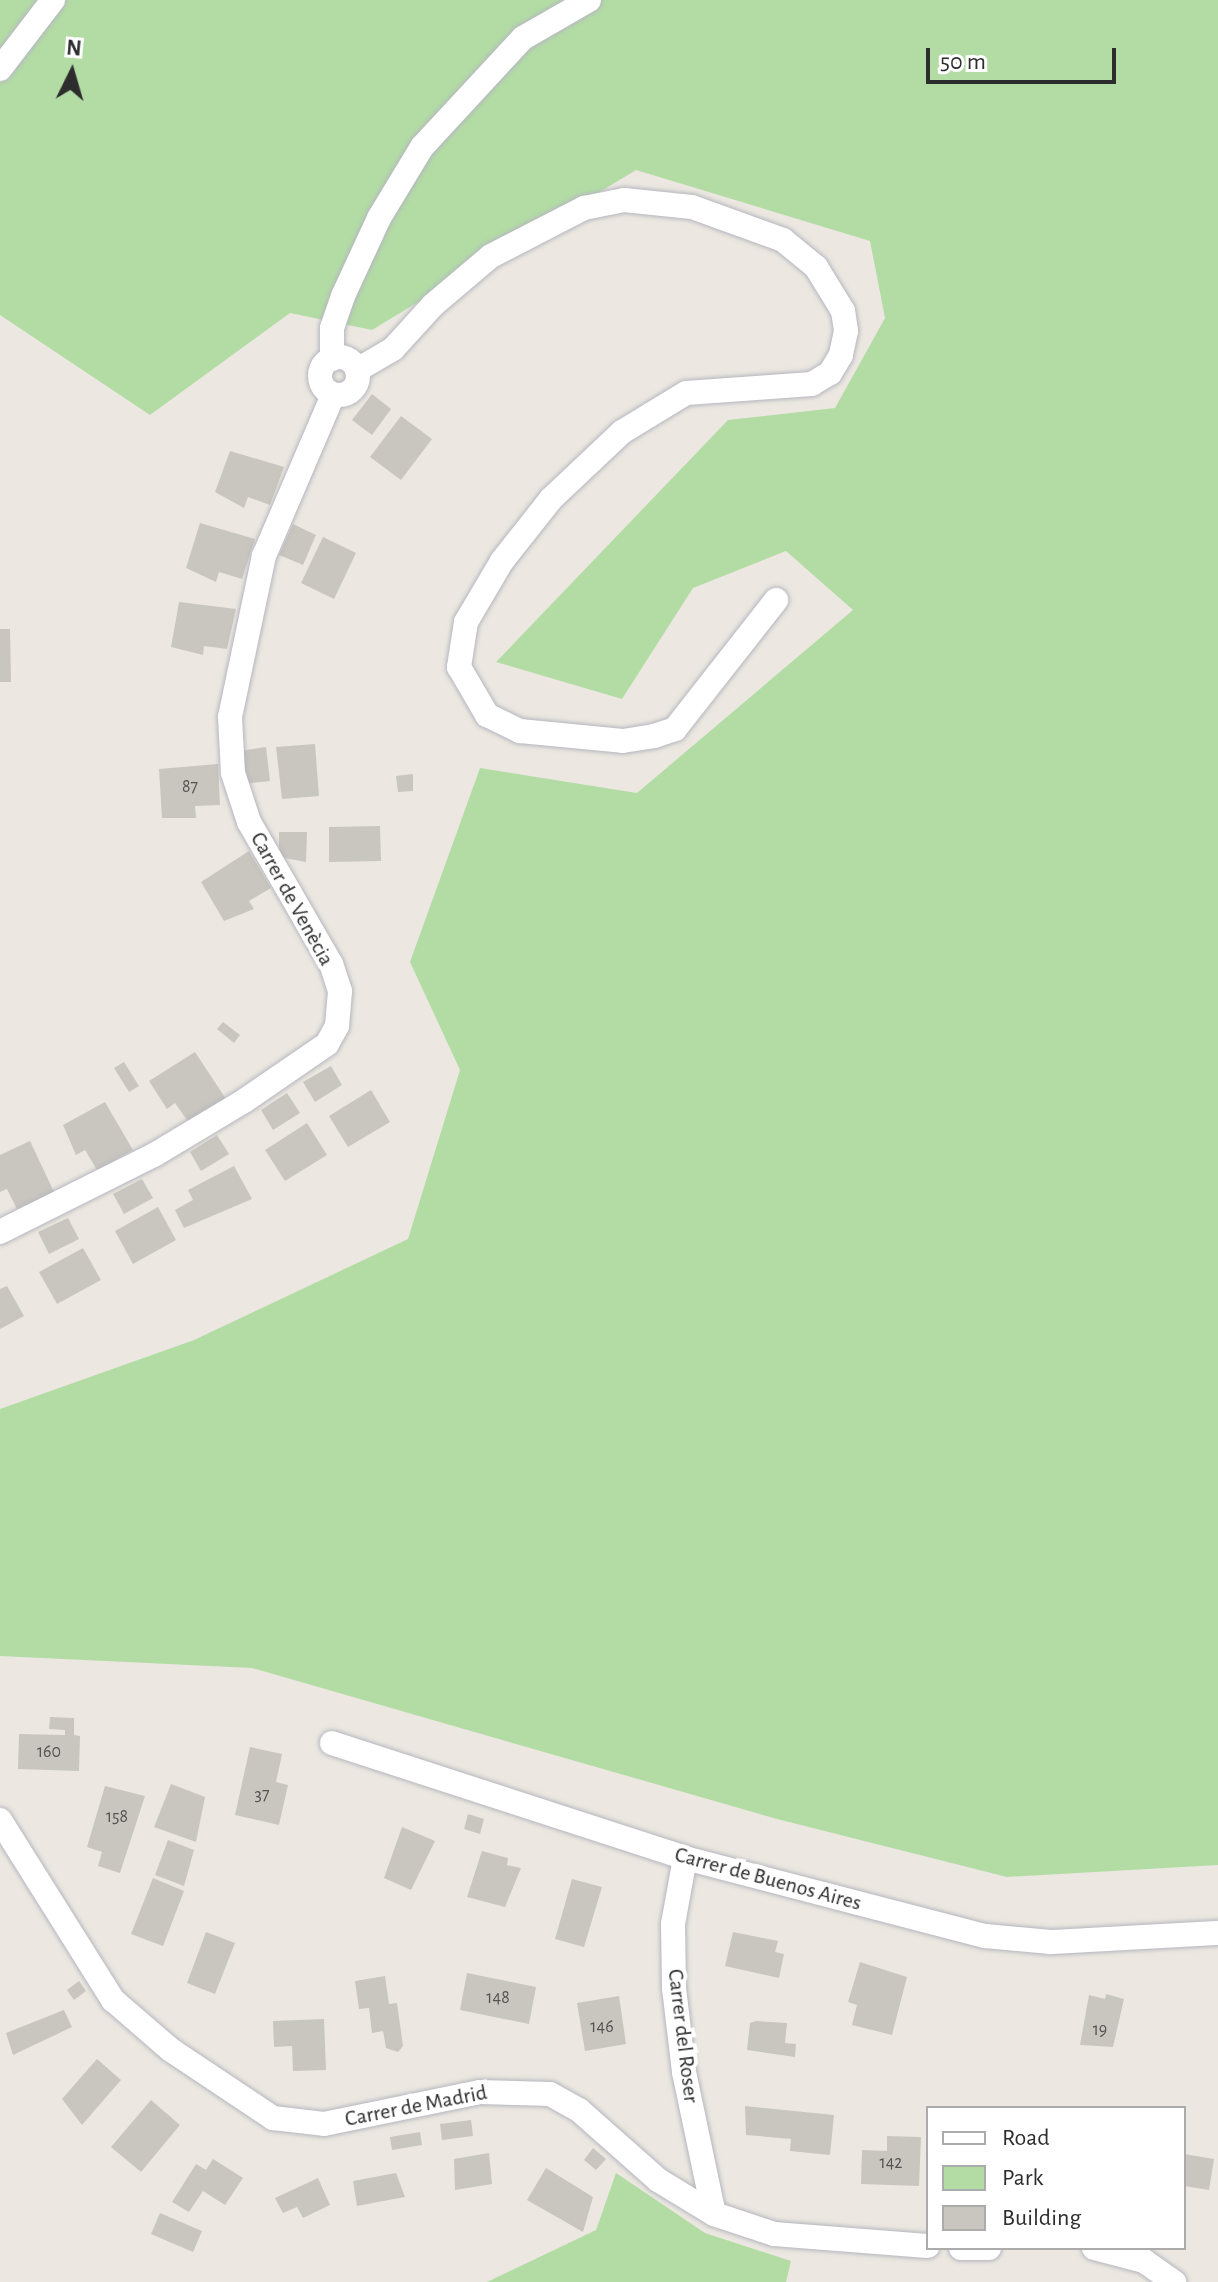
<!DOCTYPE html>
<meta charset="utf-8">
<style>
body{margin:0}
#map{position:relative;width:1218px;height:2282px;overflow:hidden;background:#ece8e1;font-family:"Alegreya Sans",sans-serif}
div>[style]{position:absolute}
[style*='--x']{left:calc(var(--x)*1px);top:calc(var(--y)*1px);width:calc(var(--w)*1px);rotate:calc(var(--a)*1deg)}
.green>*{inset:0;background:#b3dca5}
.building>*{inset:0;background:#c9c6bf}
.roads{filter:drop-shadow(0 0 2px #b5b6bf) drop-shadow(0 0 2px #b5b6bf)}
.street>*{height:24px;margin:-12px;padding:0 12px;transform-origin:12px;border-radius:12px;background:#fff}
.street>.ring{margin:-12px;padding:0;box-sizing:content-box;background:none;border:24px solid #fff;border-radius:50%}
span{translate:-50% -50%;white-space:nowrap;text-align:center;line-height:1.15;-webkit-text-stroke:8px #fff;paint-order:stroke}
.number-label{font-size:18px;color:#545352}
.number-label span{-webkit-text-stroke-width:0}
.street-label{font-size:22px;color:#2d2d2d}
.legend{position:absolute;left:926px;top:2106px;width:260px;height:144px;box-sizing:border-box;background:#fff;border:2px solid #ababab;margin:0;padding:10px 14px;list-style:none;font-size:24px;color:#2d2d2d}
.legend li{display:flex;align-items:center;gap:16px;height:40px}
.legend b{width:40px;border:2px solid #ababab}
.north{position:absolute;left:32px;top:32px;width:80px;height:80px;-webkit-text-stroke:6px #fff;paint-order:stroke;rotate:5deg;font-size:22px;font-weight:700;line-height:32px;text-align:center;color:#2d2d2d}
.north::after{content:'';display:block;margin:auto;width:28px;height:36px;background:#2d2d2d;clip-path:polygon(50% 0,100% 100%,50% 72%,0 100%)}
.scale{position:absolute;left:926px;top:48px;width:190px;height:36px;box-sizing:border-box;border:4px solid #2d2d2d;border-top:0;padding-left:10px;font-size:24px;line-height:28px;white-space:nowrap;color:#2d2d2d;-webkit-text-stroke:6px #fff;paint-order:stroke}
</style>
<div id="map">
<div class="green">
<i style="clip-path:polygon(0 0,1218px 0,1218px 1865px,1007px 1877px,777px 1819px,252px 1668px,0 1656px,0 1409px,194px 1340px,408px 1239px,460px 1070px,410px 962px,480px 768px,637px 793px,853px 610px,786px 551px,693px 588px,622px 699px,496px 662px,728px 420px,835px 408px,885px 318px,870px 241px,636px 170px,372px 330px,290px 313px,150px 415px,0 315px)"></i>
<i style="clip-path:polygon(616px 2173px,705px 2233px,791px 2261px,786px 2282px,487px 2282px,596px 2230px)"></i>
</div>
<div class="building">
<i style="clip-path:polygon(372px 394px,391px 409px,372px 435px,352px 420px)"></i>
<i style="clip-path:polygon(401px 416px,432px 439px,401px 480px,370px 457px)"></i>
<i style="clip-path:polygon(230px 451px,284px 467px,270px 505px,248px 497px,244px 508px,215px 492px)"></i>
<i style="clip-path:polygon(200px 523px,255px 539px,242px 579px,219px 572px,216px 582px,186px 568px)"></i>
<i style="clip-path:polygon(293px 524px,316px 535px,303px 565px,279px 555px)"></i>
<i style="clip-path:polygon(323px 537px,356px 553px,334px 599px,301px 583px)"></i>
<i style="clip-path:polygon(179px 602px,236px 609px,227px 649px,204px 646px,203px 655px,171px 647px)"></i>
<i style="clip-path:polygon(0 629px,10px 629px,11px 682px,0 682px)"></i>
<i style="clip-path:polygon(315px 744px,319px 796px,282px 799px,276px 747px)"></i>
<i style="clip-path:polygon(266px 747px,270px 781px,244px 784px,240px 751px)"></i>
<i style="clip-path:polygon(218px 764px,220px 805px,195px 806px,196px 818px,162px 818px,159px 769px)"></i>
<i style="clip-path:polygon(413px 774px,413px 791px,398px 792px,396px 776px)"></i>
<i style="clip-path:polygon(380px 826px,381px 861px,329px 862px,329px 827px)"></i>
<i style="clip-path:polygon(279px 832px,307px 832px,306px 862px,279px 857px)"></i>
<i style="clip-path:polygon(249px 851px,271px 888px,249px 901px,254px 909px,224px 921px,201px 882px)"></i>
<i style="clip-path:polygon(223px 1022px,240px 1035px,234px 1043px,217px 1029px)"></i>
<i style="clip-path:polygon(195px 1052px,226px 1099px,189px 1123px,175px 1103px,167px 1109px,149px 1081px)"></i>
<i style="clip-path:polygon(124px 1062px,139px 1086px,129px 1092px,114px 1068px)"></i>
<i style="clip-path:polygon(331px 1066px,342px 1085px,315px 1102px,303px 1082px)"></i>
<i style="clip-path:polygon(371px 1090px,390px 1122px,348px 1147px,329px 1116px)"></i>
<i style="clip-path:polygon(287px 1093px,300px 1113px,273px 1130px,261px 1110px)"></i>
<i style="clip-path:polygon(105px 1102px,133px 1150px,97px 1170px,85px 1150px,76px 1155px,63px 1125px)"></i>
<i style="clip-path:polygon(307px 1123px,327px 1155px,285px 1181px,265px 1150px)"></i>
<i style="clip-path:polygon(217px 1135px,229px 1154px,201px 1171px,190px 1152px)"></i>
<i style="clip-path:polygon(30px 1141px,54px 1192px,17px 1209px,7px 1189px,0 1192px,0 1155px)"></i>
<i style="clip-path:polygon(234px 1166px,252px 1199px,184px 1228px,175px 1210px,193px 1200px,188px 1190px)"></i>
<i style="clip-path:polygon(142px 1179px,153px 1198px,124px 1214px,113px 1194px)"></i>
<i style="clip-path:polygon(158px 1207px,176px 1240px,133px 1264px,115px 1231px)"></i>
<i style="clip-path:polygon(68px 1218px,79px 1239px,49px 1254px,38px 1232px)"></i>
<i style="clip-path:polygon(83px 1248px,101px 1280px,57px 1304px,39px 1272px)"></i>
<i style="clip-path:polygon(7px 1286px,24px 1316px,0 1329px,0 1289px)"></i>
<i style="clip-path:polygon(50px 1717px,74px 1718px,74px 1735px,80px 1736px,79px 1771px,18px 1769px,19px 1734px,65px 1735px,65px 1730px,49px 1729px)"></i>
<i style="clip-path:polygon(250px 1747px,282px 1754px,276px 1782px,288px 1785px,279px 1825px,235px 1815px)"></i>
<i style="clip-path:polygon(171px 1784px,205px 1797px,196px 1842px,154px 1827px)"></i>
<i style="clip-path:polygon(105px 1786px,145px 1796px,120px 1873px,98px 1866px,102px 1852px,87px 1847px)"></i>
<i style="clip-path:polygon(468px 1814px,484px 1819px,480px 1834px,464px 1829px)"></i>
<i style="clip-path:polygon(402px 1827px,435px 1841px,411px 1890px,384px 1878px)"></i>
<i style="clip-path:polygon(168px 1840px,194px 1850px,184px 1886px,155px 1875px)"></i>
<i style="clip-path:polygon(482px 1851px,508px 1858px,507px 1865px,521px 1868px,505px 1907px,467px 1897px)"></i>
<i style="clip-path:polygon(153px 1878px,184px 1891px,163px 1946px,131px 1934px)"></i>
<i style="clip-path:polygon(572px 1879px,602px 1887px,584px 1947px,555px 1939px)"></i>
<i style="clip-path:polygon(206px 1932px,235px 1943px,215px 1994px,187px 1983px)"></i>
<i style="clip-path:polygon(733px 1932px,778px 1941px,775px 1952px,784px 1954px,779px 1978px,725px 1966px)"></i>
<i style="clip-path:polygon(860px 1962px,907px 1977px,892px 2035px,852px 2025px,857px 2005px,848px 2002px)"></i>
<i style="clip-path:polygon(467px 1973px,536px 1987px,529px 2024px,460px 2010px)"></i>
<i style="clip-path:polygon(385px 1976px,389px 2004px,397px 2003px,403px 2046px,398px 2052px,386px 2048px,383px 2031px,372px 2033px,369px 2008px,359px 2009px,355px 1981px)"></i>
<i style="clip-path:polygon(79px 1981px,86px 1991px,74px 2000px,67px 1990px)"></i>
<i style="clip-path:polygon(1106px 1994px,1124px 1999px,1113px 2047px,1080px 2045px,1089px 1995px,1105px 1999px)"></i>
<i style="clip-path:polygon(619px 1996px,626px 2044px,585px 2051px,577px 2003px)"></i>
<i style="clip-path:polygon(64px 2010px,72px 2027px,13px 2055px,6px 2033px)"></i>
<i style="clip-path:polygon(324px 2019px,326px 2070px,293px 2071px,292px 2046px,274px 2047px,273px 2021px)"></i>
<i style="clip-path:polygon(756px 2021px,787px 2023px,785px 2043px,796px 2044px,795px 2057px,747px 2050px,750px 2023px)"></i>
<i style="clip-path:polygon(97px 2059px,121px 2080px,82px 2125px,62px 2099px)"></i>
<i style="clip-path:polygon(151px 2100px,180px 2125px,141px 2172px,111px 2147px)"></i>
<i style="clip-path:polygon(745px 2106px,834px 2115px,830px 2155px,790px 2151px,791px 2139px,746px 2135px)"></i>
<i style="clip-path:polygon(471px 2120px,473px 2136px,442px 2140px,440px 2124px)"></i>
<i style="clip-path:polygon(420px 2132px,422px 2145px,392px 2150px,390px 2137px)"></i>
<i style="clip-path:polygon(887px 2136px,921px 2137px,919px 2186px,861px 2184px,862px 2150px,887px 2151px)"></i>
<i style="clip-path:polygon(593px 2148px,606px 2159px,596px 2170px,584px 2160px)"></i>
<i style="clip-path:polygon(489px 2153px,492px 2184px,455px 2190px,454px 2159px)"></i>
<i style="clip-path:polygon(1184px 2154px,1214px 2159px,1209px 2190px,1184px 2186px)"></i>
<i style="clip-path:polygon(213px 2159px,243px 2178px,225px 2205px,203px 2191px,189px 2212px,172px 2202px,196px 2164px,206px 2170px)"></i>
<i style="clip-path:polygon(546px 2168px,593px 2197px,583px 2232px,527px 2200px)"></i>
<i style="clip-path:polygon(396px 2173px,405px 2197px,357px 2206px,353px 2181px)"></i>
<i style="clip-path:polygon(318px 2178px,330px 2205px,303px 2218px,297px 2207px,283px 2213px,275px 2198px)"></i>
<i style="clip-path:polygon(160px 2213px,202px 2231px,193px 2252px,151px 2234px)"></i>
</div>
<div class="roads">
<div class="street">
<i style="--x:0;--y:69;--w:87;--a:-52.5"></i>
<i class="ring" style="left:320px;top:357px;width:14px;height:14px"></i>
<i style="--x:332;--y:359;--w:31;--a:-90"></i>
<i style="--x:332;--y:328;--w:34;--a:-71"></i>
<i style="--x:343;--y:296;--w:86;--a:-65.2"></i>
<i style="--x:379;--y:218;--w:83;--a:-58.8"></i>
<i style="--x:422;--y:147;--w:149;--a:-47.2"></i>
<i style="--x:523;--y:38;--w:76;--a:-29.9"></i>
<i style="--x:357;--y:370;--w:42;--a:-30.3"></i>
<i style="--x:393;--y:349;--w:59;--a:-47.7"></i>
<i style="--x:433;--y:305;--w:76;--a:-40.2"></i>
<i style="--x:491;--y:256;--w:105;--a:-27.3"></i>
<i style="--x:584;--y:208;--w:41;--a:-11.3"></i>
<i style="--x:624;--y:200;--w:68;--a:5.9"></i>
<i style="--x:692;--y:207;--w:97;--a:19.9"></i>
<i style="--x:783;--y:240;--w:43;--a:39.3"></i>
<i style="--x:816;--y:267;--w:52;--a:58.5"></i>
<i style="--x:843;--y:311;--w:20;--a:81"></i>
<i style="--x:846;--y:331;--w:25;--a:102"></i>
<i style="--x:841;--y:355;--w:21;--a:121"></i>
<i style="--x:830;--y:373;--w:21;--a:149"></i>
<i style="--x:812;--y:384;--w:126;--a:175.9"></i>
<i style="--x:686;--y:393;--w:75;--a:148.6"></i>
<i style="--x:622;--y:432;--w:98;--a:136.7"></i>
<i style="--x:551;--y:499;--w:79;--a:128.3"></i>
<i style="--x:502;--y:561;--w:71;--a:120.5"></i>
<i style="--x:466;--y:622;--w:46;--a:98.8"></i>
<i style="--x:459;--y:667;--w:56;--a:59.7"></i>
<i style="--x:487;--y:715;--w:37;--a:26"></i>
<i style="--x:520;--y:731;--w:103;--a:5.5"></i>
<i style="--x:623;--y:741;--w:31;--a:-9"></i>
<i style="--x:654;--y:736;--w:22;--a:-18"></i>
<i style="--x:675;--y:729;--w:164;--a:-51.9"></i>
<i style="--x:0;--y:1232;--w:172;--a:-26.6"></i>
<i style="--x:154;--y:1155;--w:105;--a:-31"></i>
<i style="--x:244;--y:1101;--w:101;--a:-34.5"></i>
<i style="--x:327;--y:1044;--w:21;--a:-61"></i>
<i style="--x:337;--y:1026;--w:35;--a:-85"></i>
<i style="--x:340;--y:991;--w:28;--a:-108"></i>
<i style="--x:331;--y:964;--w:164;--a:-120"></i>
<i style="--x:249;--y:822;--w:52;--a:-108.1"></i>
<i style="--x:233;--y:773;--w:56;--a:-93.1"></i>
<i style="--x:230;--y:717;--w:165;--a:-78.1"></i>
<i style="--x:264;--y:556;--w:175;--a:-66.8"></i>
<i style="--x:332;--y:1743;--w:371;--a:18"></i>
<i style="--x:685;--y:1858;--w:310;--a:14.6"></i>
<i style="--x:985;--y:1936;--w:66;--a:5.2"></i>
<i style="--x:1051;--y:1942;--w:167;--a:-3.1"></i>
<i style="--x:0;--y:1820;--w:213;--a:57.9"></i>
<i style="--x:113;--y:2000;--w:77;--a:40.8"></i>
<i style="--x:171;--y:2050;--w:123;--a:33.7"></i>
<i style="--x:273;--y:2118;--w:51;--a:6.7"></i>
<i style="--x:324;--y:2124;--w:159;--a:-11.6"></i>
<i style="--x:480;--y:2092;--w:70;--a:1.6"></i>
<i style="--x:550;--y:2094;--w:33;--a:29"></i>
<i style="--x:579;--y:2110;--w:106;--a:41.5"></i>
<i style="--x:658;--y:2180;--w:66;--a:31.3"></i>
<i style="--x:714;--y:2214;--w:63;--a:18.4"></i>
<i style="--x:774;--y:2234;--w:154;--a:4.5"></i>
<i style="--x:685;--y:1858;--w:67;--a:100.3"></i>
<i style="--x:673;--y:1924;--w:64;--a:89.1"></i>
<i style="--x:674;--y:1988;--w:85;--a:83.2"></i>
<i style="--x:684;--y:2072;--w:145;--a:78.1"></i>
<i style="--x:961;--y:2248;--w:28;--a:0"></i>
<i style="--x:1094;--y:2248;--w:52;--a:14.6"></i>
<i style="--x:1144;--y:2261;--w:37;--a:35"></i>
</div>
</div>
<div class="number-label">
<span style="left:190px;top:787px">87</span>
<span style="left:49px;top:1752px">160</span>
<span style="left:262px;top:1795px">37</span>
<span style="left:117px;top:1817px">158</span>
<span style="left:498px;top:1998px">148</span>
<span style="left:602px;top:2027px">146</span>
<span style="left:1100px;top:2030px">19</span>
<span style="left:891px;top:2163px">142</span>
</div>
<div class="street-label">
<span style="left:292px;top:899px;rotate:61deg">Carrer de Venècia</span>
<span style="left:768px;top:1879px;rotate:15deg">Carrer de Buenos Aires</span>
<span style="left:683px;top:2036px;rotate:83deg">Carrer del Roser</span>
<span style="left:416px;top:2106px;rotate:-11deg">Carrer de Madrid</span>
</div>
<ul class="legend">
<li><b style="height:10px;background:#fff"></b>Road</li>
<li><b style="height:22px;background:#b3dca5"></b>Park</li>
<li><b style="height:22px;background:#c9c6bf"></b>Building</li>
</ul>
<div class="north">N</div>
<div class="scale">50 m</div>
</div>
